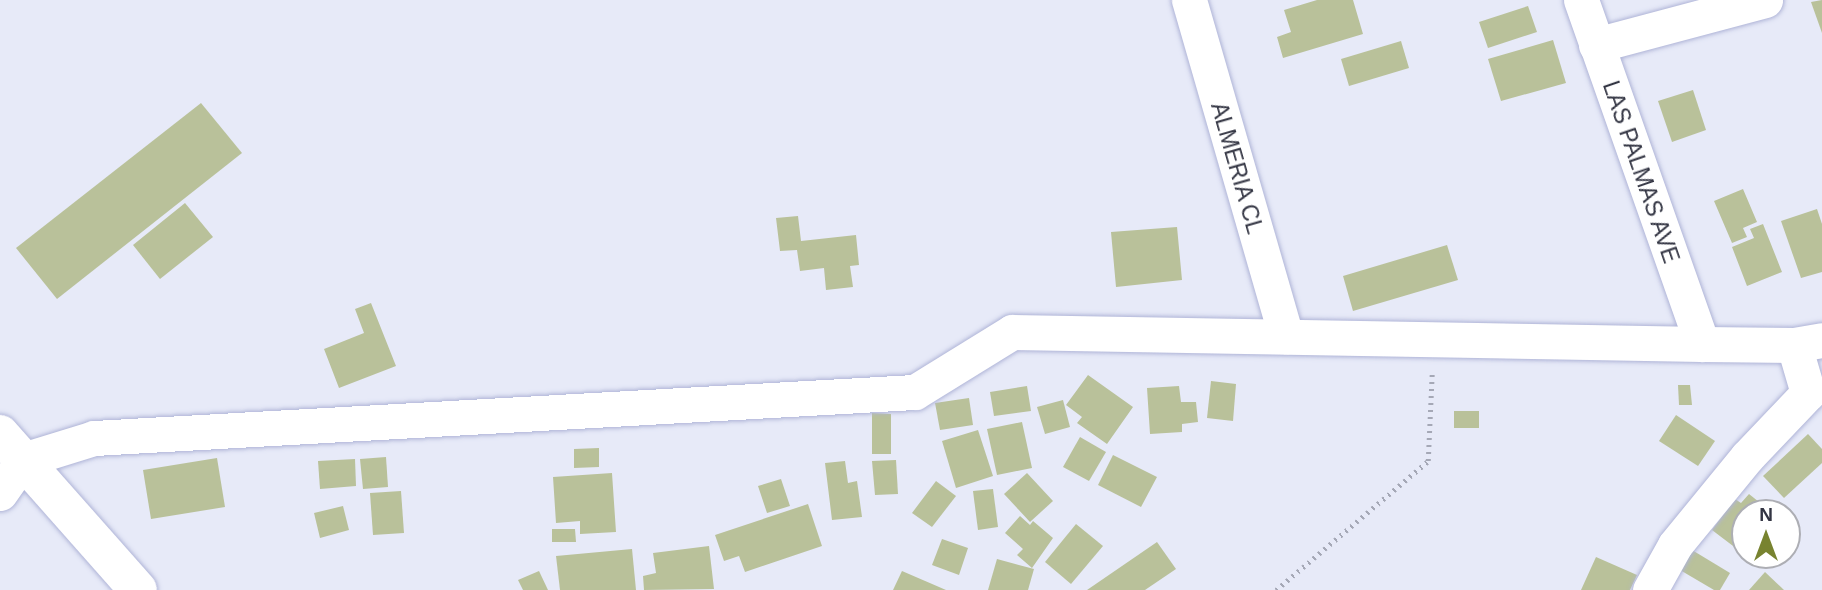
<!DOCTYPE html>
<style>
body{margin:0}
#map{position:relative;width:1822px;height:590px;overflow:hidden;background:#e7eaf8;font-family:Arial,sans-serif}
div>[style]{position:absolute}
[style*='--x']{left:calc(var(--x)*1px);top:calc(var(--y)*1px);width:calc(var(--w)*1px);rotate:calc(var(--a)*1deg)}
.building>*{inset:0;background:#b9c19a}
.path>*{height:4.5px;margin-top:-2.25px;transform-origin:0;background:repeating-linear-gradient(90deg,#a5a8b6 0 2px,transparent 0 7px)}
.roads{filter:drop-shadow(0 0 2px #afb4d7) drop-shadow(0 0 2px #afb4d7)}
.minor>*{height:35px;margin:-17.5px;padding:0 17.5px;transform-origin:17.5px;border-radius:17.5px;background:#fff}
.tertiary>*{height:38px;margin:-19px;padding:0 19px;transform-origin:19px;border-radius:19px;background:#fff}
span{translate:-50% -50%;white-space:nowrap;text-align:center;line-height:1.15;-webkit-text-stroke:5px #fff;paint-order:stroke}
.street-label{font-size:23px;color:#333543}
.north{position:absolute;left:1731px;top:499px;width:70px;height:70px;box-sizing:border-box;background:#fff;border:2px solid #adaeb4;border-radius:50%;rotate:0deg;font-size:19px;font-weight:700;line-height:28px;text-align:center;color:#333543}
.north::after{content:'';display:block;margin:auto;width:24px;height:32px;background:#788330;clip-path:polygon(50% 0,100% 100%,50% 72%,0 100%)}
</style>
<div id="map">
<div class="building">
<i style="clip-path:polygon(1317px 0,1353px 0,1363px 34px,1283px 58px,1277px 37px,1291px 32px,1284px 10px)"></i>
<i style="clip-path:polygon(1822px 0,1822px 33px,1811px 2px)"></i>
<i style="clip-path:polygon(1528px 6px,1537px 32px,1488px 48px,1479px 22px)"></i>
<i style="clip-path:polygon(1553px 40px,1566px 83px,1501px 101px,1488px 59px)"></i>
<i style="clip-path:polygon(1401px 41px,1409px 68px,1349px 86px,1341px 59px)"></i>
<i style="clip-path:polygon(1693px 90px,1706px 130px,1672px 142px,1658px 101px)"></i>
<i style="clip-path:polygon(201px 103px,242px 153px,57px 299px,16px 248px)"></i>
<i style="clip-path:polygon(1743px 189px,1757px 222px,1743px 228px,1747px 237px,1732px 243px,1714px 201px)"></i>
<i style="clip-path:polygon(185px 203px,213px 237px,160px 279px,133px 245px)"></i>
<i style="clip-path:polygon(1817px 209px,1822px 224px,1822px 272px,1801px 278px,1781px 221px)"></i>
<i style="clip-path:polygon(798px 216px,801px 241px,856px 235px,859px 265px,850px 266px,853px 287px,826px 290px,824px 268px,800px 271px,797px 250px,780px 251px,776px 218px)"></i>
<i style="clip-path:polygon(1763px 224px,1782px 272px,1747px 286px,1732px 247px,1754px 238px,1750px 229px)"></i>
<i style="clip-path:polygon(1177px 227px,1182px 280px,1116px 287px,1111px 232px)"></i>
<i style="clip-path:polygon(1447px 245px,1458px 280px,1353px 311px,1343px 276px)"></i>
<i style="clip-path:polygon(371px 303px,396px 366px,339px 388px,324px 349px,364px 333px,355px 309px)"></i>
<i style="clip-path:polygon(1088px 375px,1133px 407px,1107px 444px,1077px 423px,1082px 417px,1066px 405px)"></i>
<i style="clip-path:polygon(1211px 381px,1236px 384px,1233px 421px,1207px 418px)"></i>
<i style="clip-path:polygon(1678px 385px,1690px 385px,1692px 405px,1679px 405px)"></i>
<i style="clip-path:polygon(1027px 386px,1031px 411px,994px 416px,990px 392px)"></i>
<i style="clip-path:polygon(1179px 386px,1181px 402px,1196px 402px,1198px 422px,1182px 424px,1182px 432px,1150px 434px,1147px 388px)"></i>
<i style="clip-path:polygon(969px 398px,973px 425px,940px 430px,935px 403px)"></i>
<i style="clip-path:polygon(1063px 400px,1070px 427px,1045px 434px,1037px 407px)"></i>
<i style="clip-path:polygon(1454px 411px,1479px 411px,1479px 428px,1454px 428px)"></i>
<i style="clip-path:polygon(872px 413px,891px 414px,891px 454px,872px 454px)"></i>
<i style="clip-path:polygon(1676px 415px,1715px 441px,1698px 466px,1659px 441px)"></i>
<i style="clip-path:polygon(1022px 422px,1032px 468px,997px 475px,987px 429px)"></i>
<i style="clip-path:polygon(978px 430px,993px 476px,956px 488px,942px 441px)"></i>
<i style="clip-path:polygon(1808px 434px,1822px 449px,1822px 463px,1784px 498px,1763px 476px)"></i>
<i style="clip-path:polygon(1080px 437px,1106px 452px,1089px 481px,1063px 467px)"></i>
<i style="clip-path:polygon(599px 448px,599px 467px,574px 468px,574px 449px)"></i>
<i style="clip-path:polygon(1113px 455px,1157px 477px,1141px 507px,1098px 485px)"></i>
<i style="clip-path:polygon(386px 457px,388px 487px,363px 489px,360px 459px)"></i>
<i style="clip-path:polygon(217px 458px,225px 507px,151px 519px,143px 470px)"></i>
<i style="clip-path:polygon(355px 459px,356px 486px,320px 489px,318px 461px)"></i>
<i style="clip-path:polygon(896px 460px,898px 494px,875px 495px,872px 461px)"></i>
<i style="clip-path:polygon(845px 461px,848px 483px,857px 481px,862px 517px,832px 520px,825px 463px)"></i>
<i style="clip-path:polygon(612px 473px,616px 532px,580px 534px,580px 521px,556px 523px,553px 477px)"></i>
<i style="clip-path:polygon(1027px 473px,1053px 501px,1030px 522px,1004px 494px)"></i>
<i style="clip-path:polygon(781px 479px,790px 506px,767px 513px,758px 486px)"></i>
<i style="clip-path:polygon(936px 481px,956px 496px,932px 527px,912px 513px)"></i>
<i style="clip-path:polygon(993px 489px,998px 527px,978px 530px,973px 491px)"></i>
<i style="clip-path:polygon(401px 491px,404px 533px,373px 535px,370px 493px)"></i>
<i style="clip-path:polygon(1749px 494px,1769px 510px,1766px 513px,1745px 513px,1745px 540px,1737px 549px,1712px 530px,1735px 499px,1741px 503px)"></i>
<i style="clip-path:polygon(808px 504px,822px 546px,745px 572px,739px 556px,724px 561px,715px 535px)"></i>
<i style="clip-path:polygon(343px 506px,349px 530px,320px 538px,314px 513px)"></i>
<i style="clip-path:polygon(1020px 516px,1030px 525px,1033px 521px,1053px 538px,1032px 568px,1017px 555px,1023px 549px,1005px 533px)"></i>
<i style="clip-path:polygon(1076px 524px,1103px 546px,1071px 584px,1045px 562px)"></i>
<i style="clip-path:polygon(552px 529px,575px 529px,576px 542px,552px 542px)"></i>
<i style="clip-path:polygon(942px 539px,968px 548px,959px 575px,932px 565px)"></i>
<i style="clip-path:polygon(1157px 542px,1176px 569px,1145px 590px,1087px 590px)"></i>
<i style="clip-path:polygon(709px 546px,714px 589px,644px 590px,643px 576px,656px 573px,653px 553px)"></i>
<i style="clip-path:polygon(632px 549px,636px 590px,560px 590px,556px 556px)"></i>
<i style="clip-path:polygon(1692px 550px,1730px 573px,1720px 590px,1714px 590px,1680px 570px)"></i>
<i style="clip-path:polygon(1596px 557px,1637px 575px,1630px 590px,1581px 590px)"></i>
<i style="clip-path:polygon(997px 559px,1034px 569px,1028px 590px,988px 590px)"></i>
<i style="clip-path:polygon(539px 571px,548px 590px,523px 590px,518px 580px)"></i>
<i style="clip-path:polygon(902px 571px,946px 590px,893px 590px)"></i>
<i style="clip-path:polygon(1765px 572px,1784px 590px,1749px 590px)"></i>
</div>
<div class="path">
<i style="--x:1276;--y:590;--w:199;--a:-40.3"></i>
<i style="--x:1428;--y:461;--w:87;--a:-87.4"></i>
</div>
<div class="roads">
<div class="minor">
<i style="--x:1189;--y:0;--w:350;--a:73.9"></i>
<i style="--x:1581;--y:0;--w:365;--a:70.6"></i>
<i style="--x:1596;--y:45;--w:175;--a:-14.9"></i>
<i style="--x:0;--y:493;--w:40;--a:-55.1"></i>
<i style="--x:23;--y:460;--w:74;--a:-17.2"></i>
<i style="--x:94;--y:438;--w:822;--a:-3.21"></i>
<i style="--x:915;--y:392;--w:114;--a:-31.7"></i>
<i style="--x:1012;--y:332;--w:690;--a:1"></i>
<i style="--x:1702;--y:344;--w:92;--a:0.6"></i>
<i style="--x:1794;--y:345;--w:28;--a:-10"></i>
<i style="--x:1650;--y:590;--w:51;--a:-60.9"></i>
<i style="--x:1675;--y:545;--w:114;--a:-50.7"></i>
<i style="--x:1747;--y:457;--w:88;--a:-46.4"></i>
<i style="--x:1808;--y:393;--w:50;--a:-106.3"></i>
</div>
<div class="tertiary">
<i style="--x:0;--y:434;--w:208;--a:48.5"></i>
</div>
</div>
<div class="street-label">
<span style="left:1237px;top:168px;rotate:74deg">ALMERIA CL</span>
<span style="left:1641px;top:172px;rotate:71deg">LAS PALMAS AVE</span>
</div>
<div class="north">N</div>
</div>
